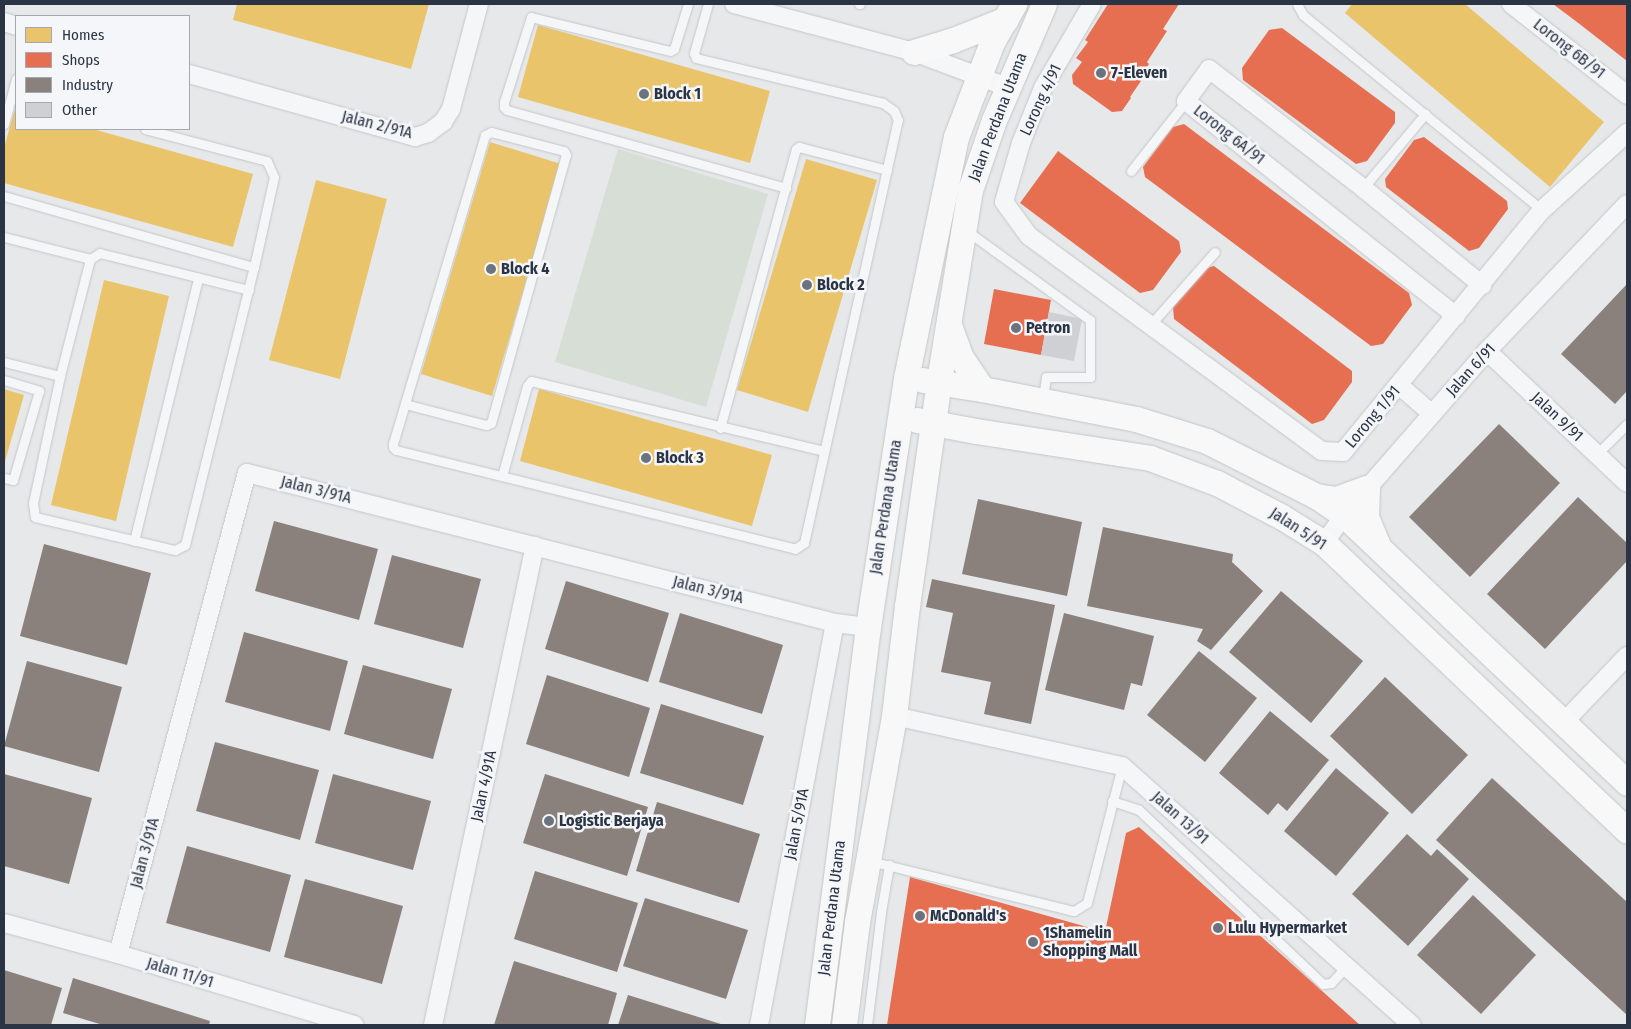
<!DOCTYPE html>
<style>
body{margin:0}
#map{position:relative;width:1631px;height:1029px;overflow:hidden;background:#e6e8ea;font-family:"Fira Sans Condensed",sans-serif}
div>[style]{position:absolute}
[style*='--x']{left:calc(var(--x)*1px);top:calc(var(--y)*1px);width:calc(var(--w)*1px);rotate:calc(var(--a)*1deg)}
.green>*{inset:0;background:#d6ded6}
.homes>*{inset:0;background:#e9c46a}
.shops>*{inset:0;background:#e76f51}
.industry>*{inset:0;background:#8a817c}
.building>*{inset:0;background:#ced0d3}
.roads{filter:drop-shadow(0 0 1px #c4c6c8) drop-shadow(0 0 1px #c4c6c8)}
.lane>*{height:9px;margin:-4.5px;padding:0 4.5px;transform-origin:4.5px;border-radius:4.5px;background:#f5f6f7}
.street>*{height:18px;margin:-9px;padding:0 9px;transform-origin:9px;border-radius:9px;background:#f5f6f7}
.secondary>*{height:25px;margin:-12.5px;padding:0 12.5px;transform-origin:12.5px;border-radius:12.5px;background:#f8f8f8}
.dots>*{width:14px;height:14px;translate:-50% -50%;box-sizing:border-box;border:2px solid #f4f6f9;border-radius:50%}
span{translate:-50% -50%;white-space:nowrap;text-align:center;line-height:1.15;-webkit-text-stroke:5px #f4f6f9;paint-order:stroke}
.street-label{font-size:16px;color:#2b3445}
.poi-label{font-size:16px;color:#2b3445;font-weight:700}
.left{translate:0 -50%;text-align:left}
.frame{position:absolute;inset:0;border:5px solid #2b3445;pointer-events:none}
.legend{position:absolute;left:15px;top:15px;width:175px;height:115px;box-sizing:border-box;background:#f4f6f9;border:1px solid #a4a8b1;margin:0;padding:6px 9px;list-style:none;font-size:15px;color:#2b3445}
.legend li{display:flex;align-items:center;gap:10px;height:25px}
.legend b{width:25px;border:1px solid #a4a8b1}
</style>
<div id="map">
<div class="green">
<i style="clip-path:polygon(618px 149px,768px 194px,706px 407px,555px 362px)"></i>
</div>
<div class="homes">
<i style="clip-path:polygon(237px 4px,429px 4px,411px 69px,233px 20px)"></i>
<i style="clip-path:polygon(1352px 4px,1465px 4px,1604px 122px,1550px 187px,1345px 13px)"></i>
<i style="clip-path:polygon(538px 25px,770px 91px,750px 163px,518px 97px)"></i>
<i style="clip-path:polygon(16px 105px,16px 129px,93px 129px,253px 174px,233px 247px,4px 183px,4px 148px)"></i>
<i style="clip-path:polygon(490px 142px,561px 164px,492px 396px,421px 374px)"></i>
<i style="clip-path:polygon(806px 159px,877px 180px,808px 412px,737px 390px)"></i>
<i style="clip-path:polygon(316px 180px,387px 199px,340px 379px,269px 360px)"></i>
<i style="clip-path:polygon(104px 280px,169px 296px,116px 521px,51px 505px)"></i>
<i style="clip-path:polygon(4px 389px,24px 395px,4px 465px)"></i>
<i style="clip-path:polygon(539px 389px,772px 455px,752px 526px,520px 461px)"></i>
</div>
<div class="shops">
<i style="clip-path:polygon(1108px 4px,1179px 4px,1163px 29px,1167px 31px,1147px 62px,1149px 64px,1139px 79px,1141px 81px,1130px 97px,1131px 98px,1122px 111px,1112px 112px,1073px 84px,1072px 75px,1082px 62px,1076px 58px,1088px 42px,1085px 40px)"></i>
<i style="clip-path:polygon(1553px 4px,1627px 4px,1627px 61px,1577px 22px)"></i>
<i style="clip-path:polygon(1282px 28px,1395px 112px,1395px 123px,1367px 161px,1356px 164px,1243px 80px,1242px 68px,1269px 30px)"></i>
<i style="clip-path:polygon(1184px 124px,1409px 293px,1412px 305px,1383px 344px,1371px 346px,1145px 177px,1143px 167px,1173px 127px)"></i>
<i style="clip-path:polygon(1424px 137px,1507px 201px,1508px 209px,1479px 248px,1469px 251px,1386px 187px,1385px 179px,1414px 140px)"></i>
<i style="clip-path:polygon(1058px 151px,1179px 241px,1181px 252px,1153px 290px,1140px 293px,1020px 203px)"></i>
<i style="clip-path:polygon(1214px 266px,1352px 371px,1352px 382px,1324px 420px,1312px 424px,1174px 319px,1173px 307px,1202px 269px)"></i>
<i style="clip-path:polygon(994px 289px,1051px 300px,1041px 355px,984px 344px)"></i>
<i style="clip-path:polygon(1139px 827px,1360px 1025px,887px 1025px,910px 877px,1105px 932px,1126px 833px)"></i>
</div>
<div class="industry">
<i style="clip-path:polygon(1627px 284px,1627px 391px,1615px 404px,1561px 354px)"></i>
<i style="clip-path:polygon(1499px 424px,1560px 483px,1470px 577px,1409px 517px)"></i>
<i style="clip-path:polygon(1578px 497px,1627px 543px,1627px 561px,1545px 649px,1487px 594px)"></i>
<i style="clip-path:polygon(978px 499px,1082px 522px,1067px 596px,962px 574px)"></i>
<i style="clip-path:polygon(274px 521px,378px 549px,359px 620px,255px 591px)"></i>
<i style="clip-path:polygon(1103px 527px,1233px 554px,1232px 562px,1263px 591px,1211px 650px,1197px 641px,1203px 629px,1087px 606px)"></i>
<i style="clip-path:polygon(44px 544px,151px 573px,127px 665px,20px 636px)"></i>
<i style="clip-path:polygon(392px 555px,481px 579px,463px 648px,374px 624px)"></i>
<i style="clip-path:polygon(932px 579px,1055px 605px,1031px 724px,984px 714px,991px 682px,941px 672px,953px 613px,926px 607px)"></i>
<i style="clip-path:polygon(566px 581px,669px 613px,648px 682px,545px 649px)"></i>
<i style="clip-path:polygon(1281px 591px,1363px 661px,1311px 723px,1229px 652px)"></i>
<i style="clip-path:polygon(680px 613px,783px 645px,762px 714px,659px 682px)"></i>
<i style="clip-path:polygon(1064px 613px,1154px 636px,1142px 686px,1131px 683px,1124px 710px,1045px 690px)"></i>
<i style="clip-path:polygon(244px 632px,348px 661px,330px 731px,225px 702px)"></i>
<i style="clip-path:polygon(1199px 651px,1257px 698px,1205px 762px,1147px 715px)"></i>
<i style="clip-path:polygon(27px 661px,122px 687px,99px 772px,4px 746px)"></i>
<i style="clip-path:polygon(363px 665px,452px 689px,433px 759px,344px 734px)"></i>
<i style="clip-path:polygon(547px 675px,650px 708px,629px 777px,526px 744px)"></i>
<i style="clip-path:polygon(1385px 677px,1468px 755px,1412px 814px,1330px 736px)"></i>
<i style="clip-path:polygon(661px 704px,764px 736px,743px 805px,640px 773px)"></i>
<i style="clip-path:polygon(1270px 711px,1329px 760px,1287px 811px,1278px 803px,1268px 815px,1219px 773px)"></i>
<i style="clip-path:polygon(215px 742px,319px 770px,300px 840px,196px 811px)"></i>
<i style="clip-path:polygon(1336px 768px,1389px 813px,1336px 876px,1284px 831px)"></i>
<i style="clip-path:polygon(4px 774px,92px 798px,69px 884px,4px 866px)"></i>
<i style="clip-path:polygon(333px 774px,431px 801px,413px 870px,315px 843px)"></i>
<i style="clip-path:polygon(545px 774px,648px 807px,627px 876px,523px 843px)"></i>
<i style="clip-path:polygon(1492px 778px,1627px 902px,1627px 1015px,1436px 840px)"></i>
<i style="clip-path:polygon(657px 802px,760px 834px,739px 903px,636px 871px)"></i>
<i style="clip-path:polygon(1407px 834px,1431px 856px,1437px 849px,1469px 879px,1408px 946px,1352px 894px)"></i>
<i style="clip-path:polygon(187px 846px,291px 875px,270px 952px,166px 923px)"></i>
<i style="clip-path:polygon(535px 871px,638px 903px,617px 972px,514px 939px)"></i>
<i style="clip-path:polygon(305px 879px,403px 906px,382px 984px,284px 957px)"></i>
<i style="clip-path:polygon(1473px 895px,1536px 955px,1481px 1014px,1417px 955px)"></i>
<i style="clip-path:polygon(645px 898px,748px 930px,726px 999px,623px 966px)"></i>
<i style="clip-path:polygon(514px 961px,617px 993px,608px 1025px,494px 1025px)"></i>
<i style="clip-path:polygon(4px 970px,62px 988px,51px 1025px,4px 1025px)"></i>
<i style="clip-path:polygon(73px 978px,210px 1021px,209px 1025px,103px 1025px,63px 1013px)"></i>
<i style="clip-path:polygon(628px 995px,724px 1025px,618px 1025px)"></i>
</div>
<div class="building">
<i style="clip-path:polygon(1049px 312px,1082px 319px,1074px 361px,1041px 355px)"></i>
</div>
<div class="roads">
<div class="lane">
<i style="--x:688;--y:4;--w:47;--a:107.3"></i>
<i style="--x:674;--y:49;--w:4;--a:153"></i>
<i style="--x:670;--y:51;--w:143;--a:-166.3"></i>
<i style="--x:531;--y:17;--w:89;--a:107.6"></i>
<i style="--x:504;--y:102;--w:5;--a:90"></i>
<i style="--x:504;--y:107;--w:4;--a:45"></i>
<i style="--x:507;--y:110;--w:290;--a:15.6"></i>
<i style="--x:859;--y:4;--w:1;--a:0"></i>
<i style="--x:1297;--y:4;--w:13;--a:61"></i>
<i style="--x:1303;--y:15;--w:308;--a:39.2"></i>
<i style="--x:4;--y:124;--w:47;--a:-75.1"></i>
<i style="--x:1131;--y:171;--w:89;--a:-51.8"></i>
<i style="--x:1363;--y:188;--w:97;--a:-50"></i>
<i style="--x:4;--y:196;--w:260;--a:15.9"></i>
<i style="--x:254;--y:267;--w:92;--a:-77.5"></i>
<i style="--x:274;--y:177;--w:17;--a:-114"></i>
<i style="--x:267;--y:161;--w:126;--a:-165.3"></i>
<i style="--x:967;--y:231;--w:152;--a:35.9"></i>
<i style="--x:1090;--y:320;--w:57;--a:90"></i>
<i style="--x:1090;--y:377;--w:44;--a:180"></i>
<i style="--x:1046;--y:377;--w:21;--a:98"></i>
<i style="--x:4;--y:237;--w:89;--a:14.3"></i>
<i style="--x:249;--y:290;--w:154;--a:-166.1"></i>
<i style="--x:100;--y:253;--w:12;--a:149"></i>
<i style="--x:90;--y:259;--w:121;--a:104.4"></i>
<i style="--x:60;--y:376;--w:130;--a:102"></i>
<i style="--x:33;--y:503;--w:14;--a:82"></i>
<i style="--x:35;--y:517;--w:144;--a:13.3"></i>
<i style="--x:175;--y:550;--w:11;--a:-27"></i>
<i style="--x:185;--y:545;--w:286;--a:-76.1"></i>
<i style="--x:1151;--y:324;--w:96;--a:-48.4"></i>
<i style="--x:4;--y:362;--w:58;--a:14"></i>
<i style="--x:4;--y:380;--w:37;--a:17"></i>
<i style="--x:39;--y:391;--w:93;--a:106.3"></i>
<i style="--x:13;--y:480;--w:9;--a:-167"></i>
<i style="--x:405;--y:404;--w:84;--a:14.5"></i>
<i style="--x:486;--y:425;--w:5;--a:-22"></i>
<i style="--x:491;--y:423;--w:278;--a:-74.4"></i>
<i style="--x:566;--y:155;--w:4;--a:-117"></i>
<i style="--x:564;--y:151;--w:75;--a:-165.4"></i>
<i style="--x:491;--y:132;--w:7;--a:153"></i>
<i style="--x:485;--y:135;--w:321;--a:106.6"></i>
<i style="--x:393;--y:443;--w:4;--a:90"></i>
<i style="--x:393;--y:447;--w:4;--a:45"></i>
<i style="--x:396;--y:450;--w:411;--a:13.9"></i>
<i style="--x:795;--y:549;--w:11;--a:-34"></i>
<i style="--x:804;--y:543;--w:433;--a:-77.5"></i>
<i style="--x:898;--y:120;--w:10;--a:-114"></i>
<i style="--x:894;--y:111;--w:14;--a:-144"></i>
<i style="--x:883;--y:103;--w:192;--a:-166.5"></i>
<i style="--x:696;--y:58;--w:5;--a:-112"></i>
<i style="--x:694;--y:53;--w:51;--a:-74.1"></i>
<i style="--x:720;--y:428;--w:289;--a:-74.8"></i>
<i style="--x:796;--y:149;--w:4;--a:-34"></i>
<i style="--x:799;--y:147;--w:91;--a:14.6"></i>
<i style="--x:1597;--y:454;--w:42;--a:-45"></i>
<i style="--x:502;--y:476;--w:93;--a:-74.5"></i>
<i style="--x:527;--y:386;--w:6;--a:-51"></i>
<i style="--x:531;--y:381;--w:301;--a:13.4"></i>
<i style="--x:134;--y:541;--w:271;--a:-76.3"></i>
<i style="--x:1112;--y:801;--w:28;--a:18"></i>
<i style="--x:1139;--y:810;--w:253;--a:43.4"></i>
<i style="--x:1323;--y:984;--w:8;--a:-7"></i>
<i style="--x:1331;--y:983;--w:22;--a:-47"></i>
<i style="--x:870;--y:861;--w:210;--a:13.8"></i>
<i style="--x:1074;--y:911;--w:15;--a:-32"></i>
<i style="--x:1087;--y:903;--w:141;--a:-75.7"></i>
<i style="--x:867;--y:1025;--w:114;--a:-82.9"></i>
<i style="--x:881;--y:912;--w:48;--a:-80.3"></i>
</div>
<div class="street">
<i style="--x:734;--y:4;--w:186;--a:14.9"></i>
<i style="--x:914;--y:52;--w:99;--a:20.6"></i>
<i style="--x:1092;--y:4;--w:97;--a:120.3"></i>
<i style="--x:1043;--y:88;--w:59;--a:111.8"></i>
<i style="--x:1021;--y:143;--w:61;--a:106.1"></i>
<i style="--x:1004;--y:202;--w:42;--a:53.7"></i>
<i style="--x:1029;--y:236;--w:363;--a:36.3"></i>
<i style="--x:1322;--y:451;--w:21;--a:3"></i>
<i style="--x:1343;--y:452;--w:313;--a:-50.6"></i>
<i style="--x:1542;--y:210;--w:115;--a:-42.2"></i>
<i style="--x:1511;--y:4;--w:147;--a:38.1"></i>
<i style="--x:4;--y:22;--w:13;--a:18"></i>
<i style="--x:189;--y:74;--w:235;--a:15.6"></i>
<i style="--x:415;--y:137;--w:14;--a:-17"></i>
<i style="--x:428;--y:133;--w:19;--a:-36"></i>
<i style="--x:443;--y:122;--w:15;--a:-58"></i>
<i style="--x:451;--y:109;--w:109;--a:-75.1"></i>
<i style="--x:1456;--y:316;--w:345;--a:-141.5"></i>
<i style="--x:1186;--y:101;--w:39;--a:-54"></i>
<i style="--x:1209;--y:69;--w:195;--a:37.7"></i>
<i style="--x:1363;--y:188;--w:154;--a:39.2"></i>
<i style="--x:1487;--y:351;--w:192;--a:43.3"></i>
<i style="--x:1399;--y:385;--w:44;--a:41.3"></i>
<i style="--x:1324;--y:543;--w:34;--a:-54"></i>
<i style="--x:1344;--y:515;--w:218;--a:-48.9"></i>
<i style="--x:1487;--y:351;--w:203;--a:-46.4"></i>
<i style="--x:894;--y:716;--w:233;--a:12.4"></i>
<i style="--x:1122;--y:766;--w:389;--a:41.8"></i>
<i style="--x:1563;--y:723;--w:93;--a:-46.3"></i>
<i style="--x:4;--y:923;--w:118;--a:15.2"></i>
<i style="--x:118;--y:954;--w:247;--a:16.7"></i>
<i style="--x:118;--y:954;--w:498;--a:-75"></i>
<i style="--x:247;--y:473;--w:607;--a:14.31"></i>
<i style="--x:835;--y:623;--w:33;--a:7"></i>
<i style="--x:433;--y:1025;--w:490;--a:-78"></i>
<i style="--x:759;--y:1025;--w:409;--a:-79.3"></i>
</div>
<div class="secondary">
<i style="--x:914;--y:52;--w:41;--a:-17.1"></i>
<i style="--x:953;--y:40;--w:57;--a:-21.6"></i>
<i style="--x:949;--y:325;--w:33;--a:70"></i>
<i style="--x:960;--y:356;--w:40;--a:56"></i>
<i style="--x:923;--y:380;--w:60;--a:8.7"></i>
<i style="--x:982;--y:389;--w:157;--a:11"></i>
<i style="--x:1136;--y:419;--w:74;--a:17.2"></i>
<i style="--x:1207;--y:441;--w:122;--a:26.8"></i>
<i style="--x:1316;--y:496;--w:34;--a:34"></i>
<i style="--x:1344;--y:515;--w:390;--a:43.4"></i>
<i style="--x:917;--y:420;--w:60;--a:10.6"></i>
<i style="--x:976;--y:431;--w:176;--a:8.8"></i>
<i style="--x:1150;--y:458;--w:72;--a:20.5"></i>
<i style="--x:1217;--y:483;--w:73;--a:27.6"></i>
<i style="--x:1282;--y:517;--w:49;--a:31.8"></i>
<i style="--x:1324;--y:543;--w:418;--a:43.5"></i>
<i style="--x:1316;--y:496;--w:20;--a:9"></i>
<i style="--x:1336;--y:499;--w:33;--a:-20"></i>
<i style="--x:1367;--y:488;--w:29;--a:92"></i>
<i style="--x:1366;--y:517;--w:28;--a:67"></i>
<i style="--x:817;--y:1025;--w:401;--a:-82.7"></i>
<i style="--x:868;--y:627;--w:252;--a:-81.3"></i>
<i style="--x:906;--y:378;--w:246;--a:-78.3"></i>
<i style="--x:956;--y:137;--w:102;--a:-69.2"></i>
<i style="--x:992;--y:42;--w:44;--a:-59.9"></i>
<i style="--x:844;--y:1025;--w:104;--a:-82.8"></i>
<i style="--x:857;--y:922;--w:209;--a:-79.8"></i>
<i style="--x:894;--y:716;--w:111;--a:-83.3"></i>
<i style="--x:907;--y:606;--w:227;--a:-81.9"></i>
<i style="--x:939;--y:381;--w:193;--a:-80.8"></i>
<i style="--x:970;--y:190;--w:74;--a:-71.1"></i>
<i style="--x:994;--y:120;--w:126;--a:-66.7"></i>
</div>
</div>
<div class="dots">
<i style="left:1101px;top:73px;background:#6c737f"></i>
<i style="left:644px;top:94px;background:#6c737f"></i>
<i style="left:491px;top:269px;background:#6c737f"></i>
<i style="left:807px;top:285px;background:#6c737f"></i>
<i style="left:1016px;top:328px;background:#6c737f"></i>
<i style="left:646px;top:458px;background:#6c737f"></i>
<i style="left:549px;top:821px;background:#6c737f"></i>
<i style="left:920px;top:916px;background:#6c737f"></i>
<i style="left:1218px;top:928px;background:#6c737f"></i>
<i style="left:1033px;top:942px;background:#6c737f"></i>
</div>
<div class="street-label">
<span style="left:1569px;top:49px;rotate:38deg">Lorong 6B/91</span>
<span style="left:1041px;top:100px;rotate:-65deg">Lorong 4/91</span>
<span style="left:998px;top:117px;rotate:-69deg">Jalan Perdana Utama</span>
<span style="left:377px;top:125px;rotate:14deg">Jalan 2/91A</span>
<span style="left:1229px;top:135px;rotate:38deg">Lorong 6A/91</span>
<span style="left:1471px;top:370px;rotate:-48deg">Jalan 6/91</span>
<span style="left:1373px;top:417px;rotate:-50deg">Lorong 1/91</span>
<span style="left:1557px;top:417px;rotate:43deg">Jalan 9/91</span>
<span style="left:316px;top:490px;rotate:14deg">Jalan 3/91A</span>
<span style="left:886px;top:507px;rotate:-81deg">Jalan Perdana Utama</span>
<span style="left:1298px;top:529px;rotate:33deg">Jalan 5/91</span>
<span style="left:708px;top:590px;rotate:14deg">Jalan 3/91A</span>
<span style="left:484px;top:786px;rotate:-78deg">Jalan 4/91A</span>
<span style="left:1180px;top:818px;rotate:42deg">Jalan 13/91</span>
<span style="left:797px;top:824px;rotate:-79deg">Jalan 5/91A</span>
<span style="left:145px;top:853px;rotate:-75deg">Jalan 3/91A</span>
<span style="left:832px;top:908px;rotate:-83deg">Jalan Perdana Utama</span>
<span style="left:180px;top:973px;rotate:17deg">Jalan 11/91</span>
</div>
<div class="poi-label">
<span class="left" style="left:1111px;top:73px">7-Eleven</span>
<span class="left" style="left:654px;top:94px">Block 1</span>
<span class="left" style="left:501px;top:269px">Block 4</span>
<span class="left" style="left:817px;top:285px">Block 2</span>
<span class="left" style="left:1026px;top:328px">Petron</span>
<span class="left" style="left:656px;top:458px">Block 3</span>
<span class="left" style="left:559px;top:821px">Logistic Berjaya</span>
<span class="left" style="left:930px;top:916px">McDonald's</span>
<span class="left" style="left:1228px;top:928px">Lulu Hypermarket</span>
<span class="left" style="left:1043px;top:942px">1Shamelin<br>Shopping Mall</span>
</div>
<div class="frame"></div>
<ul class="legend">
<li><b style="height:14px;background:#e9c46a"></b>Homes</li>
<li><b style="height:14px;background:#e76f51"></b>Shops</li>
<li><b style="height:14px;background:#8a817c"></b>Industry</li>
<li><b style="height:14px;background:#ced0d3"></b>Other</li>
</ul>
</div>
